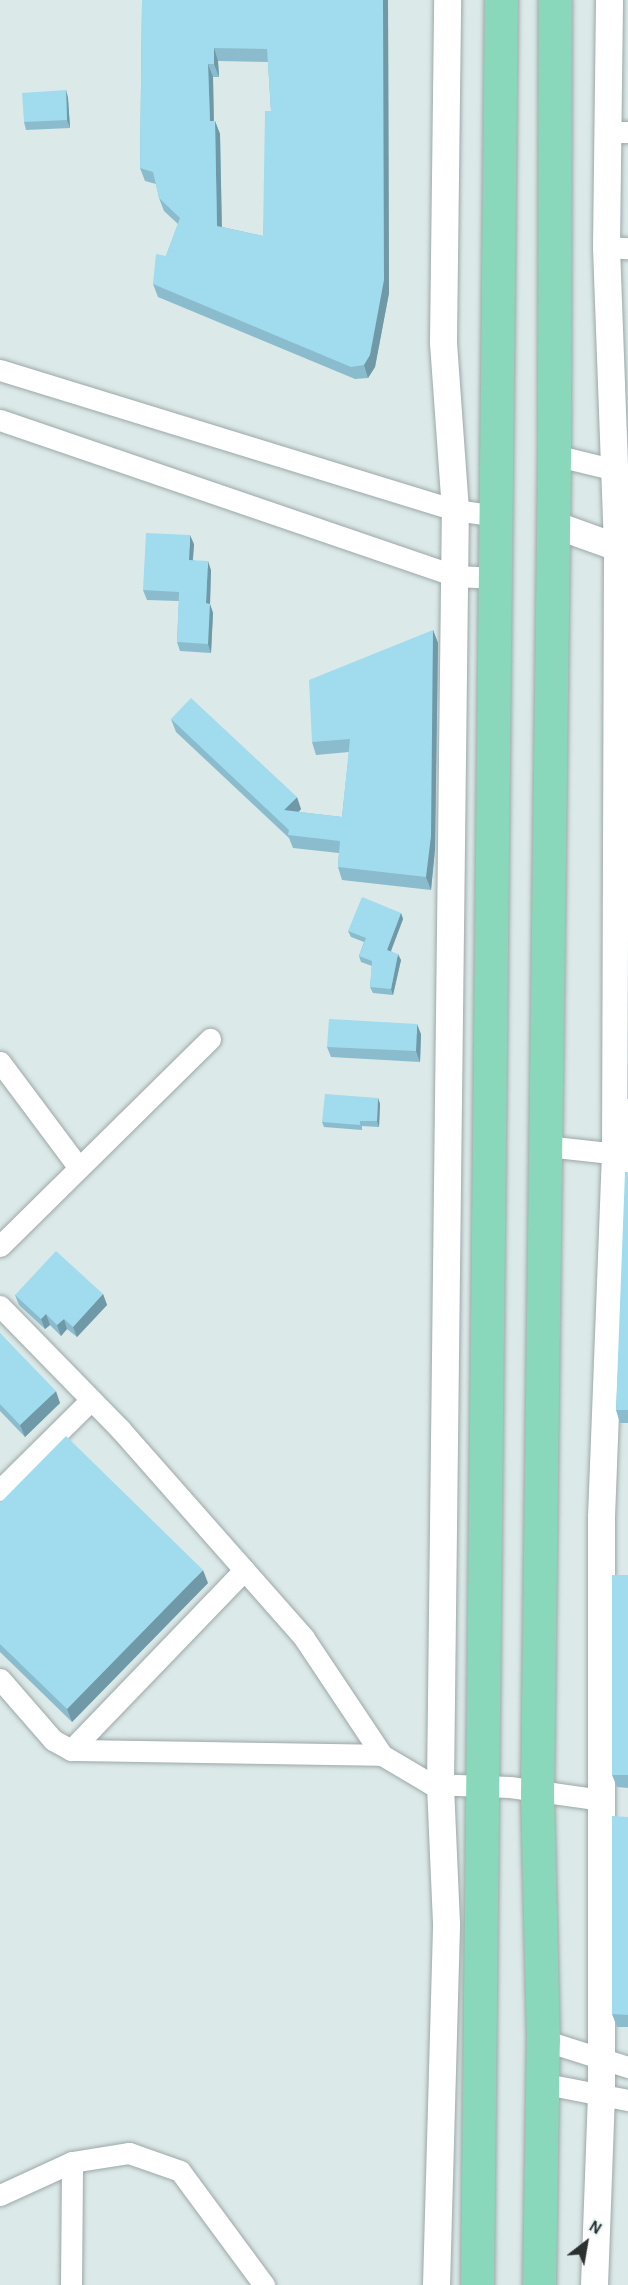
<!DOCTYPE html>
<style>
body{margin:0}
#map{position:relative;width:628px;height:2285px;overflow:hidden;background:#dce9e9;font-family:"Alegreya Sans",sans-serif}
div>[style]{position:absolute}
[style*='--x']{left:calc(var(--x)*1px);top:calc(var(--y)*1px);width:calc(var(--w)*1px);rotate:calc(var(--a)*1deg)}
.roads{filter:drop-shadow(0 0 2px #9ca8a7) drop-shadow(0 0 2px #9ca8a7)}
.minor>*{height:21px;margin:-10.5px;padding:0 10.5px;transform-origin:10.5px;border-radius:10.5px;background:#fff}
.tertiary>*{height:27px;margin:-13.5px;padding:0 13.5px;transform-origin:13.5px;border-radius:13.5px;background:#fff}
.primary>*{height:33px;margin:-16.5px;padding:0 16.5px;transform-origin:16.5px;border-radius:16.5px;background:#8ad8bb}
.wall>*{inset:0;background:#8abccd}
.shaded-wall>*{inset:0;background:#7099a7}
.building>*{inset:0;background:#a0dbee}
span{translate:-50% -50%;white-space:nowrap;text-align:center;line-height:1.15;-webkit-text-stroke:4.5px #e9f7f6;paint-order:stroke}
.north{position:absolute;left:556px;top:2213px;width:60px;height:60px;-webkit-text-stroke:4px #e9f7f6;paint-order:stroke;rotate:31deg;font-size:16px;font-weight:700;line-height:24px;text-align:center;color:#2c3130}
.north::after{content:'';display:block;margin:auto;width:21px;height:27px;background:#2c3130;clip-path:polygon(50% 0,100% 100%,50% 72%,0 100%)}
</style>
<div id="map">
<div class="roads">
<div class="minor">
<i style="--x:608;--y:132;--w:20;--a:0"></i>
<i style="--x:606;--y:247;--w:22;--a:3"></i>
<i style="--x:0;--y:370;--w:476;--a:17.1"></i>
<i style="--x:455;--y:510;--w:42;--a:8.1"></i>
<i style="--x:0;--y:420;--w:481;--a:18.9"></i>
<i style="--x:455;--y:576;--w:42;--a:2.7"></i>
<i style="--x:554;--y:455;--w:76;--a:13.7"></i>
<i style="--x:0;--y:1062;--w:132;--a:53.3"></i>
<i style="--x:546;--y:1146;--w:82;--a:6.3"></i>
<i style="--x:0;--y:1246;--w:295;--a:-44.6"></i>
<i style="--x:0;--y:1306;--w:172;--a:45.7"></i>
<i style="--x:120;--y:1429;--w:278;--a:48.6"></i>
<i style="--x:304;--y:1638;--w:141;--a:56.3"></i>
<i style="--x:382;--y:1755;--w:57;--a:30.6"></i>
<i style="--x:431;--y:1784;--w:79;--a:2.2"></i>
<i style="--x:510;--y:1787;--w:92;--a:8.1"></i>
<i style="--x:0;--y:1490;--w:128;--a:-44.7"></i>
<i style="--x:0;--y:1679;--w:81;--a:49"></i>
<i style="--x:53;--y:1740;--w:21;--a:29"></i>
<i style="--x:71;--y:1750;--w:250;--a:-46.1"></i>
<i style="--x:71;--y:1750;--w:311;--a:0.9"></i>
<i style="--x:543;--y:2040;--w:89;--a:17.6"></i>
<i style="--x:541;--y:2083;--w:89;--a:11.1"></i>
<i style="--x:0;--y:2195;--w:79;--a:-24.6"></i>
<i style="--x:72;--y:2162;--w:58;--a:-9"></i>
<i style="--x:129;--y:2153;--w:54;--a:19.4"></i>
<i style="--x:180;--y:2171;--w:142;--a:53.6"></i>
<i style="--x:71;--y:2285;--w:123;--a:-89.5"></i>
</div>
<div class="tertiary">
<i style="--x:553;--y:524;--w:80;--a:19.8"></i>
<i style="--x:436;--y:2285;--w:362;--a:-88.4"></i>
<i style="--x:446;--y:1923;--w:139;--a:-92.5"></i>
<i style="--x:440;--y:1784;--w:1274;--a:-89.33"></i>
<i style="--x:455;--y:510;--w:169;--a:-94.1"></i>
<i style="--x:443;--y:341;--w:341;--a:-89.3"></i>
<i style="--x:594;--y:2285;--w:192;--a:-87.9"></i>
<i style="--x:601;--y:2093;--w:576;--a:-90"></i>
<i style="--x:601;--y:1517;--w:364;--a:-87.8"></i>
<i style="--x:615;--y:1153;--w:606;--a:-89.81"></i>
<i style="--x:617;--y:547;--w:300;--a:-92.1"></i>
<i style="--x:606;--y:247;--w:247;--a:-89.3"></i>
</div>
<div class="primary">
<i style="--x:477;--y:2285;--w:2285;--a:-89.4"></i>
<i style="--x:539;--y:2285;--w:245;--a:-89.1"></i>
<i style="--x:543;--y:2040;--w:249;--a:-91.4"></i>
<i style="--x:537;--y:1791;--w:1336;--a:-89.27"></i>
<i style="--x:554;--y:455;--w:455;--a:-89.9"></i>
</div>
</div>
<div class="wall">
<i style="clip-path:polygon(evenodd,142px 0,388px 0,389px 293px,375px 367px,368px 378px,355px 379px,158px 297px,153px 284px,166px 256px,178px 224px,164px 211px,159px 198px,156px 184px,145px 181px,140px 168px,142px 0,218px 61px,268px 62px,271px 111px,263px 236px,222px 227px,220px 134px,215px 121px,214px 121px,213px 77px,219px 77px,218px 61px)"></i>
<i style="clip-path:polygon(66px 90px,68px 98px,70px 128px,26px 130px,24px 122px)"></i>
<i style="clip-path:polygon(194px 544px,193px 560px,211px 570px,210px 604px,213px 613px,211px 653px,180px 651px,177px 642px,179px 601px,147px 600px,143px 590px)"></i>
<i style="clip-path:polygon(433px 630px,438px 643px,435px 849px,431px 890px,342px 880px,338px 867px,339px 853px,293px 848px,289px 838px,176px 732px,171px 719px,301px 809px,299px 812px,342px 817px,349px 752px,316px 755px,312px 742px)"></i>
<i style="clip-path:polygon(401px 913px,403px 919px,391px 951px,401px 960px,393px 995px,373px 993px,370px 987px,372px 966px,361px 962px,359px 956px,364px 942px,351px 937px,348px 931px)"></i>
<i style="clip-path:polygon(421px 1034px,420px 1062px,331px 1057px,327px 1047px)"></i>
<i style="clip-path:polygon(378px 1098px,380px 1104px,379px 1127px,362px 1126px,362px 1130px,324px 1127px,322px 1122px)"></i>
<i style="clip-path:polygon(628px 1172px,628px 1423px,620px 1423px,616px 1410px)"></i>
<i style="clip-path:polygon(103px 1294px,107px 1305px,77px 1337px,67px 1329px,61px 1336px,50px 1325px,45px 1329px,19px 1305px,15px 1295px)"></i>
<i style="clip-path:polygon(0 1333px,60px 1403px,25px 1437px,0 1411px)"></i>
<i style="clip-path:polygon(0 1503px,208px 1583px,72px 1722px,0 1652px)"></i>
<i style="clip-path:polygon(628px 1575px,628px 1788px,617px 1787px,612px 1775px)"></i>
<i style="clip-path:polygon(628px 1817px,628px 2027px,617px 2027px,612px 2014px)"></i>
</div>
<div class="shaded-wall">
<i style="clip-path:polygon(383px 0,388px 0,389px 293px,375px 367px,368px 378px,364px 365px)"></i>
<i style="clip-path:polygon(214px 48px,218px 61px,219px 77px,214px 64px)"></i>
<i style="clip-path:polygon(208px 64px,213px 77px,214px 134px,210px 121px)"></i>
<i style="clip-path:polygon(66px 90px,68px 98px,70px 128px,67px 120px)"></i>
<i style="clip-path:polygon(215px 121px,220px 134px,222px 239px,217px 226px)"></i>
<i style="clip-path:polygon(190px 535px,194px 544px,192px 569px,189px 560px)"></i>
<i style="clip-path:polygon(208px 561px,211px 570px,210px 604px,213px 613px,211px 653px,208px 644px,206px 603px)"></i>
<i style="clip-path:polygon(433px 630px,438px 643px,435px 849px,431px 890px,426px 877px)"></i>
<i style="clip-path:polygon(297px 797px,301px 809px,289px 822px,284px 810px)"></i>
<i style="clip-path:polygon(401px 913px,403px 919px,389px 956px,387px 950px)"></i>
<i style="clip-path:polygon(398px 954px,401px 960px,393px 995px,391px 989px)"></i>
<i style="clip-path:polygon(417px 1024px,421px 1034px,420px 1062px,416px 1051px)"></i>
<i style="clip-path:polygon(378px 1098px,380px 1104px,379px 1127px,377px 1121px)"></i>
<i style="clip-path:polygon(103px 1294px,107px 1305px,77px 1337px,73px 1327px)"></i>
<i style="clip-path:polygon(46px 1314px,50px 1325px,45px 1329px,41px 1319px)"></i>
<i style="clip-path:polygon(64px 1319px,67px 1329px,61px 1336px,57px 1325px)"></i>
<i style="clip-path:polygon(56px 1391px,60px 1403px,25px 1437px,20px 1425px)"></i>
<i style="clip-path:polygon(203px 1570px,208px 1583px,72px 1722px,67px 1709px)"></i>
</div>
<div class="building">
<i style="clip-path:polygon(evenodd,142px 0,383px 0,384px 280px,370px 355px,364px 365px,351px 367px,153px 284px,156px 254px,166px 256px,180px 218px,159px 198px,153px 172px,140px 168px,142px 0,214px 48px,267px 49px,271px 111px,265px 111px,263px 236px,217px 226px,215px 121px,210px 121px,208px 64px,214px 64px,214px 48px)"></i>
<i style="clip-path:polygon(66px 90px,67px 120px,24px 122px,22px 93px)"></i>
<i style="clip-path:polygon(146px 533px,190px 535px,189px 560px,208px 561px,206px 603px,210px 604px,208px 644px,177px 642px,179px 592px,143px 590px)"></i>
<i style="clip-path:polygon(433px 630px,431px 836px,426px 877px,338px 867px,340px 841px,288px 835px,289px 830px,171px 719px,191px 698px,297px 797px,284px 810px,342px 817px,350px 739px,312px 742px,309px 680px)"></i>
<i style="clip-path:polygon(362px 897px,401px 913px,387px 950px,398px 954px,391px 989px,370px 987px,372px 961px,359px 956px,366px 938px,348px 931px)"></i>
<i style="clip-path:polygon(628px 935px,628px 1099px,627px 1099px)"></i>
<i style="clip-path:polygon(329px 1019px,417px 1024px,416px 1051px,327px 1047px)"></i>
<i style="clip-path:polygon(325px 1094px,378px 1098px,377px 1121px,360px 1121px,360px 1125px,322px 1122px)"></i>
<i style="clip-path:polygon(625px 1172px,628px 1172px,628px 1410px,616px 1410px)"></i>
<i style="clip-path:polygon(56px 1251px,103px 1294px,73px 1327px,64px 1319px,57px 1325px,46px 1314px,41px 1319px,15px 1295px)"></i>
<i style="clip-path:polygon(0 1333px,56px 1391px,20px 1425px,0 1404px)"></i>
<i style="clip-path:polygon(66px 1436px,203px 1570px,67px 1709px,0 1644px,0 1503px)"></i>
<i style="clip-path:polygon(612px 1575px,628px 1575px,628px 1775px,612px 1775px)"></i>
<i style="clip-path:polygon(612px 1816px,628px 1817px,628px 2015px,612px 2014px)"></i>
</div>
<div class="north">N</div>
</div>
